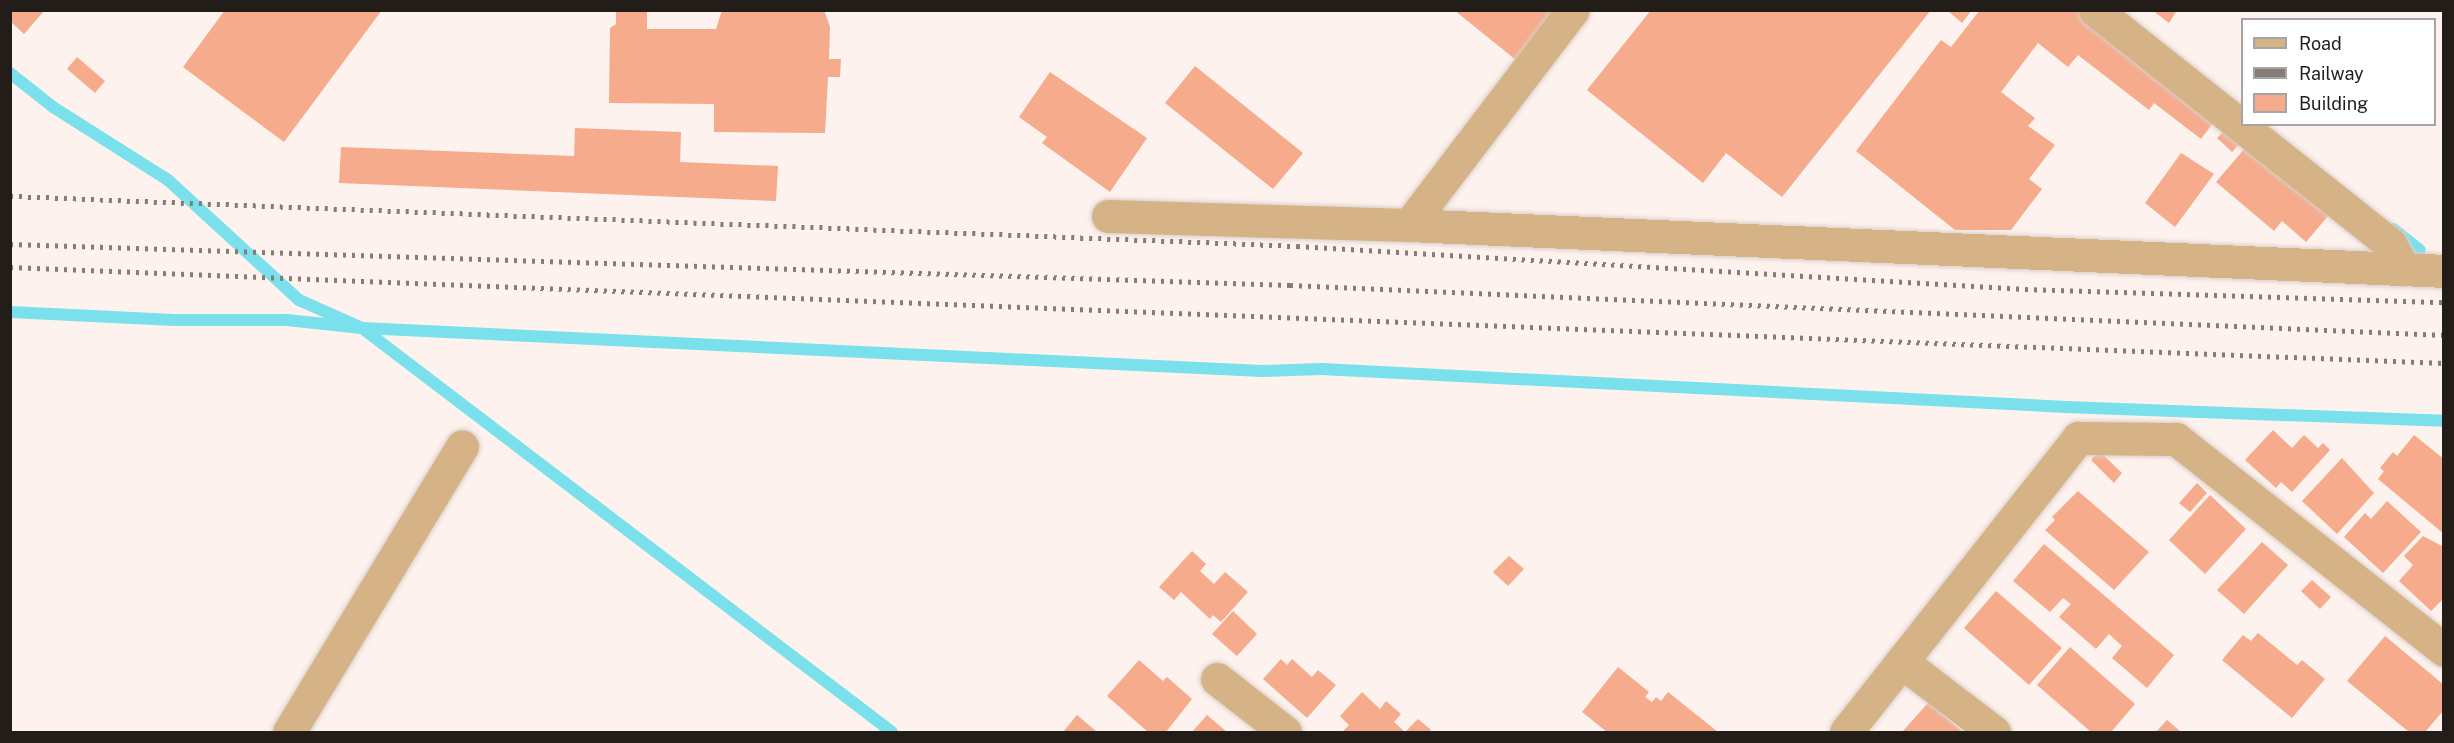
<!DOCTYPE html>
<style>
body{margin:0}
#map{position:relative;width:2454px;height:743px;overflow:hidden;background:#fdf2ed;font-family:"Public Sans",sans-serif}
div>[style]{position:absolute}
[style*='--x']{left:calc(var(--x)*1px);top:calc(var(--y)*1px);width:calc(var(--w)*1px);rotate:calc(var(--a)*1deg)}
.stream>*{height:12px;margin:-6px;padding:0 6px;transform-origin:6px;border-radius:6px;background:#79e0ec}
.building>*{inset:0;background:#f5ab8c}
.roads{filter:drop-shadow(0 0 2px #dad0cb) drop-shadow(0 0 2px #dad0cb)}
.minor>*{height:33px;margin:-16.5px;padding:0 16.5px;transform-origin:16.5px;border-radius:16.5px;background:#d6b387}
.rail>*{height:4.5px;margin-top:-2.25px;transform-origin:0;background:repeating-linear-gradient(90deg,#857c78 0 3px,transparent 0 9px)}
span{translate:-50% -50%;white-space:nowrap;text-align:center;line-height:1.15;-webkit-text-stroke:4.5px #fff;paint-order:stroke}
.frame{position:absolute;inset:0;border:12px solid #231d1a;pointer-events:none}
.legend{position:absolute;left:2241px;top:18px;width:195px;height:108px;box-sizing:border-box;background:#fff;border:2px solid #a7a5a3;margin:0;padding:8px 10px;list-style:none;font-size:18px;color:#231d1a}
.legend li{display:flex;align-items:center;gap:12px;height:30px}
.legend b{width:30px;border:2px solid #a7a5a3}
</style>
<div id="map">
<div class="stream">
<i style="--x:10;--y:73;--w:55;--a:38.3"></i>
<i style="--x:53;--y:107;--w:136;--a:32.4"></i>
<i style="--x:168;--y:180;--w:178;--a:42.5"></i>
<i style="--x:299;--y:300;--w:69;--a:24"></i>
<i style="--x:362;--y:328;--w:666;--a:37.32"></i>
<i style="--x:2393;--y:229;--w:34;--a:38"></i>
<i style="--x:10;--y:312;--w:164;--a:2.8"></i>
<i style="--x:174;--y:320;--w:113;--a:0"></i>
<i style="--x:287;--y:320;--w:75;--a:6.1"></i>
<i style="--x:362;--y:328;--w:901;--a:2.74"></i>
<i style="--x:1262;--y:371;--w:60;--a:-1.9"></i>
<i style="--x:1322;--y:369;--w:745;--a:2.92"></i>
<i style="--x:2066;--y:407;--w:378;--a:2.1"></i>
</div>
<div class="building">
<i style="clip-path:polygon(10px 10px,45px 10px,24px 34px,10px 21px)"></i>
<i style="clip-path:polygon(225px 10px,382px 10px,284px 142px,183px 67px)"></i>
<i style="clip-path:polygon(616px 10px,647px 10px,647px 29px,716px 29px,722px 10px,824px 10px,830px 27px,829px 59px,841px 59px,840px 77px,828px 77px,825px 133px,714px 132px,714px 104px,609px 103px,610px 28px,616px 24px)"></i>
<i style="clip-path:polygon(1454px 10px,1555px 10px,1516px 60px)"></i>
<i style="clip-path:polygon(1651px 10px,1931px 10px,1782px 197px,1726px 153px,1703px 183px,1587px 90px)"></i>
<i style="clip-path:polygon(1947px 10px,1972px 10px,1962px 23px)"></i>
<i style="clip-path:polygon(1980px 10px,2082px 10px,2219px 115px,2201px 139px,2154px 103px,2149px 110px,2078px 55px,2068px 67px,2038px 43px,2001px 92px,2035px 118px,2028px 126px,2055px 145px,2029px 179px,2042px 189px,2011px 230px,1955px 230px,1856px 151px,1941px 40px,1951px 47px)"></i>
<i style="clip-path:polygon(2152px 10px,2177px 10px,2169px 23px)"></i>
<i style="clip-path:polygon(77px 57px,105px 81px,95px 93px,67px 69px)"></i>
<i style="clip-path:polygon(1195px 66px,1303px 153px,1273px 189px,1165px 103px)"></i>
<i style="clip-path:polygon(1050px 72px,1147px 138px,1110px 192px,1042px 143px,1047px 137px,1019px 117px)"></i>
<i style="clip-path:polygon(2229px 126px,2243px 140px,2232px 152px,2217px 138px)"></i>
<i style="clip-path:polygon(575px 128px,681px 132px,680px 162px,778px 166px,776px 201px,339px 183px,341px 147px,574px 156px)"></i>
<i style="clip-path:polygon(2252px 140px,2333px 210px,2306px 242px,2282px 221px,2274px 231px,2216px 182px)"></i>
<i style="clip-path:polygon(2181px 153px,2214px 174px,2175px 227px,2145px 203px)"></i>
<i style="clip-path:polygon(2273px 430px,2292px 448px,2304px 435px,2318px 448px,2323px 443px,2330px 450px,2292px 492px,2281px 482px,2276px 488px,2245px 460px)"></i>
<i style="clip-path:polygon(2414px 435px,2444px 459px,2444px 534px,2378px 479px,2384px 471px,2380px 468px,2393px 452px,2397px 456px)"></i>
<i style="clip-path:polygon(2099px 451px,2122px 473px,2114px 483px,2091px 460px)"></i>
<i style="clip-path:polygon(2342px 458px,2374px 493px,2337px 534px,2302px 501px)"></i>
<i style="clip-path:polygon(2197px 483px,2207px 493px,2190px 512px,2179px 503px)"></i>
<i style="clip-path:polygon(2078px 491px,2149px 552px,2114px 590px,2045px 530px,2055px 520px,2052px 517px)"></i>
<i style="clip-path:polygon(2210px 495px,2246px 529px,2205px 574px,2169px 540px)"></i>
<i style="clip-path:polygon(2387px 501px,2421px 532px,2383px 573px,2344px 537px,2365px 513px,2371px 519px)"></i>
<i style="clip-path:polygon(2423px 536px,2444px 547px,2444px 598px,2431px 611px,2399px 581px,2413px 565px,2404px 556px)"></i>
<i style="clip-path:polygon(2262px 542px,2288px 565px,2244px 614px,2217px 590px)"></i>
<i style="clip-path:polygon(2044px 544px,2174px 655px,2147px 688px,2112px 658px,2122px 646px,2109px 634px,2096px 649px,2059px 617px,2071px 604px,2063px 598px,2050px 612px,2013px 581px)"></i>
<i style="clip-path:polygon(1192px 551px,1206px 564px,1200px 571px,1214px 584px,1225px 572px,1248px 592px,1221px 622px,1213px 615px,1210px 619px,1181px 592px,1174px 600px,1159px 587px)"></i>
<i style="clip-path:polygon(1509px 556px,1524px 569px,1508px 586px,1493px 572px)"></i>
<i style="clip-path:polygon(2312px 580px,2331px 597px,2320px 609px,2301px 591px)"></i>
<i style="clip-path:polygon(1996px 591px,2062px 648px,2029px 685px,1964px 628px)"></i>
<i style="clip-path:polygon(1233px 611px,1257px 634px,1237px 656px,1212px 634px)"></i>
<i style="clip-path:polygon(2258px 633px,2297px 665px,2302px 660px,2325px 679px,2292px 718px,2222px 660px,2243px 635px,2251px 641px)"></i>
<i style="clip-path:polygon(2385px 636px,2444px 685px,2444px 710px,2425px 732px,2409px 732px,2347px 681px)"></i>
<i style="clip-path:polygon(2070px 647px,2135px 704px,2111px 732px,2091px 732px,2037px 685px)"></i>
<i style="clip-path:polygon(1281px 659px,1287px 665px,1292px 659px,1312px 677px,1318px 670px,1336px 685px,1307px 718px,1263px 679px)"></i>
<i style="clip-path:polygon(1139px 660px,1163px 681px,1167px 677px,1192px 699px,1166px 732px,1148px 732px,1107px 696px)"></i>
<i style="clip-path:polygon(1618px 667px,1649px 692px,1645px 697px,1652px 702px,1656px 697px,1661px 701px,1668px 692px,1718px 732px,1607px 732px,1582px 712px)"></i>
<i style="clip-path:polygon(1362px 692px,1380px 709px,1386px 701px,1401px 714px,1394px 722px,1405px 732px,1418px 719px,1431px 730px,1429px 732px,1342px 732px,1349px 725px,1340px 716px)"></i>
<i style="clip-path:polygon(1928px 703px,1963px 732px,1902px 732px)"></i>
<i style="clip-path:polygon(1077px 715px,1097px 732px,1063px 732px)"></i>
<i style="clip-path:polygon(1207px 715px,1227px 732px,1192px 732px)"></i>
<i style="clip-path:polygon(2167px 720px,2181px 732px,2156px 732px)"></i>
</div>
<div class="roads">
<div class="minor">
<i style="--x:2095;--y:10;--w:377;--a:38.4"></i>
<i style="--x:2390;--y:244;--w:29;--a:61"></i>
<i style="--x:1108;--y:216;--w:301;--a:1.7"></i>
<i style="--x:1409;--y:225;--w:1036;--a:2.54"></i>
<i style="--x:1409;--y:225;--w:270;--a:-52.7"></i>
<i style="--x:1902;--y:662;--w:116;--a:37.3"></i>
<i style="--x:1217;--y:679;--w:86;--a:37.9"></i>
<i style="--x:289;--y:732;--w:334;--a:-58.8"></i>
<i style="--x:1846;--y:732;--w:375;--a:-51.7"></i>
<i style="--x:2078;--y:438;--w:98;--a:0.6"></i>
<i style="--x:2176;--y:439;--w:341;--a:38.2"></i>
</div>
</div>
<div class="rail">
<i style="--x:10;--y:196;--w:1288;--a:2.22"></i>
<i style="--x:1297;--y:246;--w:729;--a:3.38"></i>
<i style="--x:2025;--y:289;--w:419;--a:1.8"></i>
<i style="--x:10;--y:244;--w:1281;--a:1.83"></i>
<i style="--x:1290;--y:285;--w:1155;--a:2.48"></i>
<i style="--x:10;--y:267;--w:2436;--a:2.26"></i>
</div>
<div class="frame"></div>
<ul class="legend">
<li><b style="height:8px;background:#d6b387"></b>Road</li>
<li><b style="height:8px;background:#857c78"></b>Railway</li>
<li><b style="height:16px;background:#f5ab8c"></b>Building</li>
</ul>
</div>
